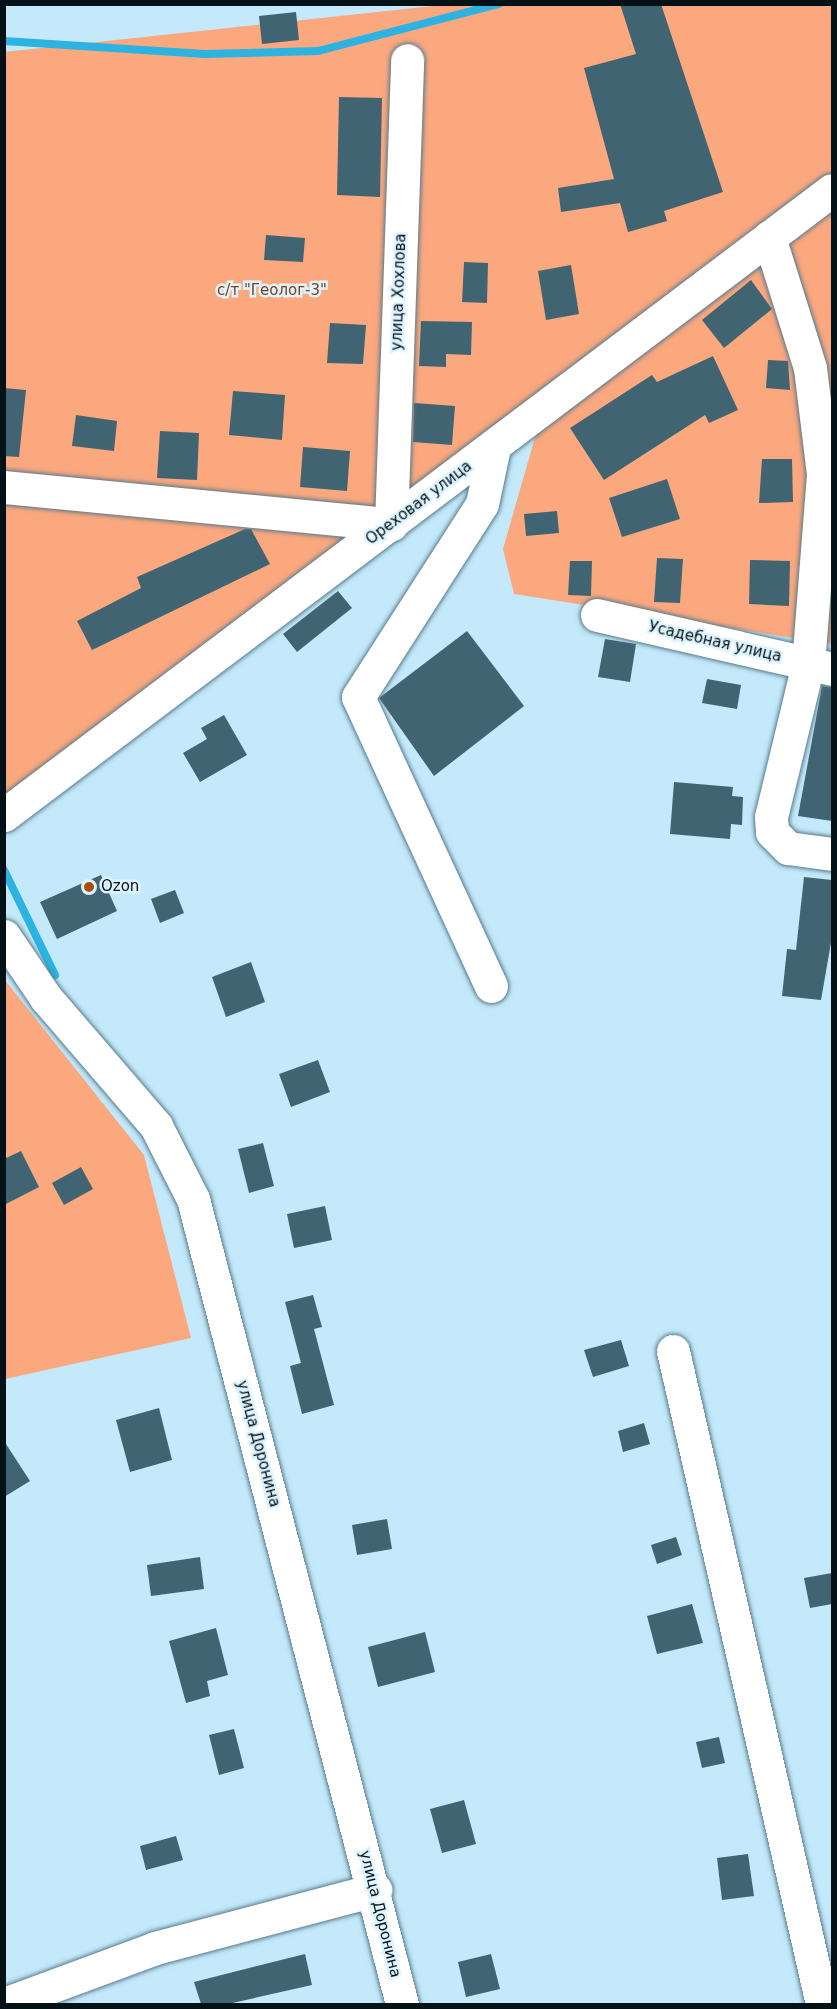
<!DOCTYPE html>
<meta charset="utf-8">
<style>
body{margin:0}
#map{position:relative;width:837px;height:2009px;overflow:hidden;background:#c3e9fb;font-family:"DejaVu Sans",sans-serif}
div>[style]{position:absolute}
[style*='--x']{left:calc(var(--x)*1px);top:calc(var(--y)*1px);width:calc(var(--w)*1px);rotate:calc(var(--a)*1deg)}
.green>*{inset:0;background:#fba87f}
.stream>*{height:8px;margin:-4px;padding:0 4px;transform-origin:4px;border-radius:4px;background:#2db3e1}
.building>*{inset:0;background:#416473}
.roads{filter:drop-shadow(0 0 2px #587b8b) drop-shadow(0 0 2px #587b8b)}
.minor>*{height:33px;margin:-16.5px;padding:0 16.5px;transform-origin:16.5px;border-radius:16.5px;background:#fff}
.dots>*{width:16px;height:16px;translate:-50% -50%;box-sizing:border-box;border:3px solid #ddf4ff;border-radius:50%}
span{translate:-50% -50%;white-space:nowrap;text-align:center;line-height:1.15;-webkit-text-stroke:5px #ddf4ff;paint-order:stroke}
.park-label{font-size:15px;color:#7c401f}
.street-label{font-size:15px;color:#041117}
.poi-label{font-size:15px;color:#041117}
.left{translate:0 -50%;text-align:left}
.frame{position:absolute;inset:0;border:6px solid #041117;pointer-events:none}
</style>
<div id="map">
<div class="green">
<i style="clip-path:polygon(442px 5px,832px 5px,832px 644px,514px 594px,503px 549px,536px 434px,5px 800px,4px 52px)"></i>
<i style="clip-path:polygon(4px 979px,144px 1155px,191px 1338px,5px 1379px)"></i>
</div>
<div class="stream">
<i style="--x:4;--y:41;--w:201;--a:3.7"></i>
<i style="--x:205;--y:54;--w:113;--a:-1.5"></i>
<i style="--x:318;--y:51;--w:187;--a:-14.6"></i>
<i style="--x:4;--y:870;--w:117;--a:64.1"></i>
</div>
<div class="building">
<i style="clip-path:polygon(620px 4px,661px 4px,723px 192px,664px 211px,667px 221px,628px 232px,620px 203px,561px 212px,558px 188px,614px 179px,584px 68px,636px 54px)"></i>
<i style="clip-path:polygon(296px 12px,299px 40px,262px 44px,259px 16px)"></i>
<i style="clip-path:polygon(339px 97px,382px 98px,380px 197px,337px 195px)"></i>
<i style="clip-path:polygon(266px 235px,305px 238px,303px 262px,264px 260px)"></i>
<i style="clip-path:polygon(464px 262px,488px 263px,487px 303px,462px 302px)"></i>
<i style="clip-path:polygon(571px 265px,579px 314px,546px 320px,538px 271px)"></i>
<i style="clip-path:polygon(751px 280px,772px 309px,724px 348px,702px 320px)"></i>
<i style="clip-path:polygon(421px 321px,472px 322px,471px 355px,446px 354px,446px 367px,419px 366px)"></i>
<i style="clip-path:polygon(330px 323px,366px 325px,363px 364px,327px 363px)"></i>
<i style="clip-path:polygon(713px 356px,738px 410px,709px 423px,705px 415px,604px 480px,570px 428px,652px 375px,657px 382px)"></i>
<i style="clip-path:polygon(768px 360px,788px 361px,790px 390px,766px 388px)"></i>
<i style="clip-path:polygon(4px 388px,26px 390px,19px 457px,4px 456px)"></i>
<i style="clip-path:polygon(233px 391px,285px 395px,282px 440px,229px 435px)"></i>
<i style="clip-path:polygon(414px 403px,455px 406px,452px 445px,413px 442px)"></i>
<i style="clip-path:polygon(76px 415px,117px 421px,114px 451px,72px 446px)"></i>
<i style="clip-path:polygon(160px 431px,199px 433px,197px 480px,157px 478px)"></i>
<i style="clip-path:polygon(303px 447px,350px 451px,347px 491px,300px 487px)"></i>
<i style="clip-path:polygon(762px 459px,792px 459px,793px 502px,759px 503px)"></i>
<i style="clip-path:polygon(667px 479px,680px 519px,622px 537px,609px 498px)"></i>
<i style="clip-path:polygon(557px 511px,559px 533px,526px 536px,524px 514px)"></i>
<i style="clip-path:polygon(245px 529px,251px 529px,270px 564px,92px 650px,77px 621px,141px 588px,137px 577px)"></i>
<i style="clip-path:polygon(657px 558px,683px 559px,680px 603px,654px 602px)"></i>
<i style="clip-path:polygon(750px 560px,790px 561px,789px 606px,749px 604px)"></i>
<i style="clip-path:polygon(570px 561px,592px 561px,591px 596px,568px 595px)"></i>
<i style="clip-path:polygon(338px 591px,352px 608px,297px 652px,283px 634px)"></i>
<i style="clip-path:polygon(467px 631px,524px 706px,434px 776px,379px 698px)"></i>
<i style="clip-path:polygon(605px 639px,636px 644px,630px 682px,598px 677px)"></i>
<i style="clip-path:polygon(707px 679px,741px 685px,737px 709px,702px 703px)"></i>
<i style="clip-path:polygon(822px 686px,832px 687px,832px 821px,798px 816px)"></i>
<i style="clip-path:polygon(224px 715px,247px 755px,200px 782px,183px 753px,207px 739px,201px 728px)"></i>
<i style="clip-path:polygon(674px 782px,733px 787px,732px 796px,743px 797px,742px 825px,731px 824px,730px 839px,670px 834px)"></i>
<i style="clip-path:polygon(101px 875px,117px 911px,57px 939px,40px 902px)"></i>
<i style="clip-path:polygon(804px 877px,832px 880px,832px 937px,821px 1000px,782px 996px,787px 949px,796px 950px)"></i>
<i style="clip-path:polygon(175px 890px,184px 913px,160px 923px,151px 899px)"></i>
<i style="clip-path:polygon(251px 962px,265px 1002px,226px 1017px,212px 977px)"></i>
<i style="clip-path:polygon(318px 1060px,330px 1092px,291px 1107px,279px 1074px)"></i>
<i style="clip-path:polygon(263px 1143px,274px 1186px,249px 1193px,238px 1149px)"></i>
<i style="clip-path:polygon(21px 1151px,39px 1187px,4px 1205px,4px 1159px)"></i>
<i style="clip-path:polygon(81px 1167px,93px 1189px,64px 1205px,52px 1183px)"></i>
<i style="clip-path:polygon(325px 1206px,332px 1240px,294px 1248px,287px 1214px)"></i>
<i style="clip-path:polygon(313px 1295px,322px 1327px,314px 1329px,334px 1405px,302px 1414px,290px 1366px,301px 1363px,285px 1302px)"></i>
<i style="clip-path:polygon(621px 1340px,629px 1366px,593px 1377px,584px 1350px)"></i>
<i style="clip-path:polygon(159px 1408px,172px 1460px,130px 1472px,116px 1420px)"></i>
<i style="clip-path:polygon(644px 1423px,650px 1444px,623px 1452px,618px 1431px)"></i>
<i style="clip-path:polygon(4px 1441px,30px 1481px,4px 1497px)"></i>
<i style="clip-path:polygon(387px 1519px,392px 1549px,357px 1555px,352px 1525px)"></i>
<i style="clip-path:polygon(676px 1537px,682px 1555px,657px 1564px,651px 1545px)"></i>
<i style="clip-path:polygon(200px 1557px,204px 1589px,151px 1596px,147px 1565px)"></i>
<i style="clip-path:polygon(832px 1573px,832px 1604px,810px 1608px,804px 1578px)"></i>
<i style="clip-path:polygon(692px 1604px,703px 1643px,657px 1654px,647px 1616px)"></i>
<i style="clip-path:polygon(216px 1628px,228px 1675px,207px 1681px,210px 1696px,186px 1703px,169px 1641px)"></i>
<i style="clip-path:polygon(425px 1632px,435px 1672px,378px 1687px,368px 1647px)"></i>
<i style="clip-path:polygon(234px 1729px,244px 1768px,219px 1775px,209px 1735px)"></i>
<i style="clip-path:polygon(719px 1737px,725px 1763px,702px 1768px,696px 1742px)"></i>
<i style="clip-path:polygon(464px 1800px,476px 1844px,442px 1853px,430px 1809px)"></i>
<i style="clip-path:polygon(176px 1836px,183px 1860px,146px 1870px,140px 1846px)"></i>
<i style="clip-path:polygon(748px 1854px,754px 1896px,722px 1900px,717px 1858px)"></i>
<i style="clip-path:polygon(305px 1954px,312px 1985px,228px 2004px,201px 2004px,194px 1982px)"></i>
<i style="clip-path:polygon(491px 1954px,500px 1989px,466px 1997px,458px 1962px)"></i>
</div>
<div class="roads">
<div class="minor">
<i style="--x:769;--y:237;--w:137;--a:72.6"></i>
<i style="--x:810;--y:368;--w:107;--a:83"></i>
<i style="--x:823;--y:474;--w:191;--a:94.5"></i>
<i style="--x:808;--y:664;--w:157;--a:103.6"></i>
<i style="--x:771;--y:817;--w:15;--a:86"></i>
<i style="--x:772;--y:832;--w:23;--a:45"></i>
<i style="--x:788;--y:848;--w:44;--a:7.8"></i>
<i style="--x:4;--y:487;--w:389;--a:5.5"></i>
<i style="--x:391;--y:524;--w:464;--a:-88"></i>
<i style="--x:597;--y:615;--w:241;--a:12.9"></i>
<i style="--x:4;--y:815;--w:1037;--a:-37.05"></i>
<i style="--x:4;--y:936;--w:75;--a:55.9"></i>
<i style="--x:46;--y:998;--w:169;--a:49.3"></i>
<i style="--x:156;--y:1126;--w:82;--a:63.1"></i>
<i style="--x:193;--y:1199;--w:832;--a:75.45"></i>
<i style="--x:491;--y:986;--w:318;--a:-114.7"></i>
<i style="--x:358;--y:697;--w:229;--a:-57.3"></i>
<i style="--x:482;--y:504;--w:58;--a:-78.1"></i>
<i style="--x:673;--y:1351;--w:670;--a:77.15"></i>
<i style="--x:4;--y:2004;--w:161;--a:-20.3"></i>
<i style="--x:155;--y:1948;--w:228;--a:-14.8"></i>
</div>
</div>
<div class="dots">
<i style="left:89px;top:887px;background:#ae4d09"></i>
</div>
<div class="park-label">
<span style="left:272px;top:291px">с/т "Геолог-3"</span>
</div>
<div class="street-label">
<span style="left:399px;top:292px;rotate:-88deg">улица Хохлова</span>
<span style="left:419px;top:503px;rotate:-37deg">Ореховая улица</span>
<span style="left:715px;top:642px;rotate:13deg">Усадебная улица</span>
<span style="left:258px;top:1444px;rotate:75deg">улица Доронина</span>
<span style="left:380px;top:1914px;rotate:76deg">улица Доронина</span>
</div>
<div class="poi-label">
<span class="left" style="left:101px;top:887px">Ozon</span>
</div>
<div class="frame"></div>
</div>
